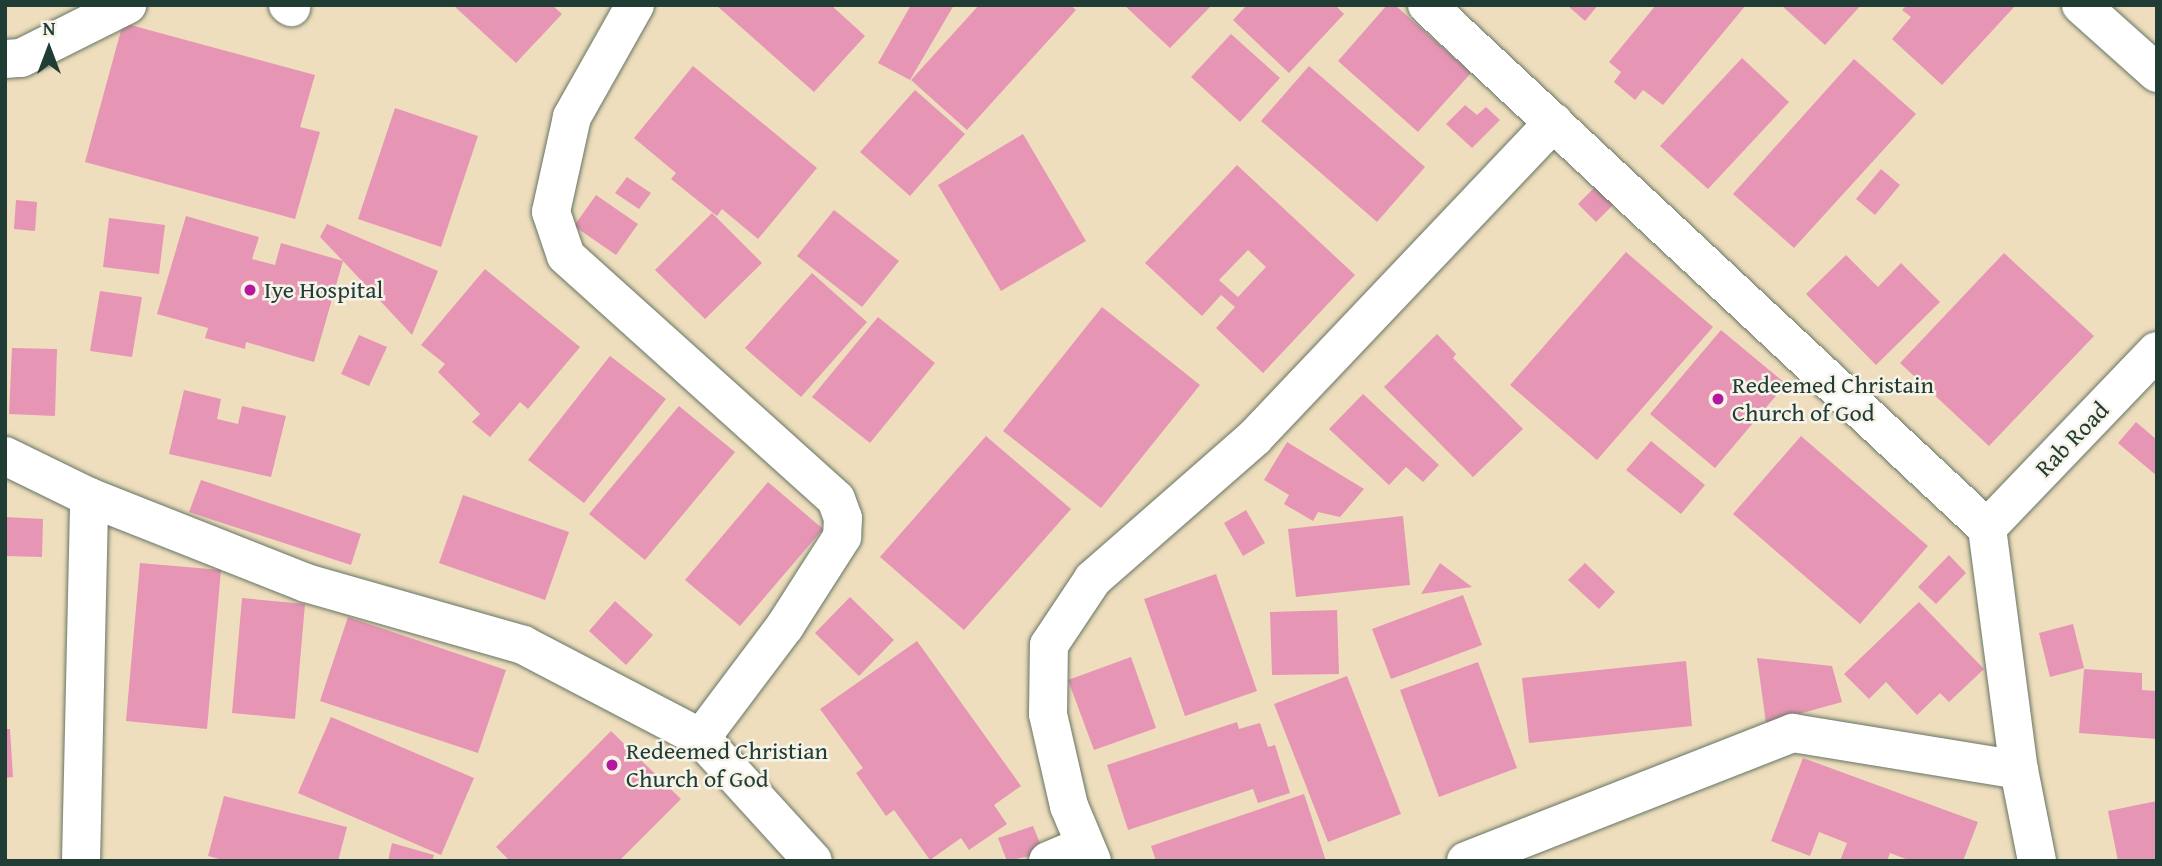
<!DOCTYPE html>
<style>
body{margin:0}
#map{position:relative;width:2162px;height:866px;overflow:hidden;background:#eedebd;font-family:"Gentium Book Plus",serif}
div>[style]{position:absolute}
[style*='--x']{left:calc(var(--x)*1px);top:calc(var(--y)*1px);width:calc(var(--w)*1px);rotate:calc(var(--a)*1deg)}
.building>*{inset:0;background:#e696b4}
.roads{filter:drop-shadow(0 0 2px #677564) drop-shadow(0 0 2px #677564)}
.minor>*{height:38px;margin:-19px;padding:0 19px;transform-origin:19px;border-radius:19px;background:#fff}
.dots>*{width:19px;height:19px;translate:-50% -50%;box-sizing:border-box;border:4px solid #f7f3e8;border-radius:50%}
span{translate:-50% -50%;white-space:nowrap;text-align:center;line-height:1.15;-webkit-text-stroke:5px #f7f3e8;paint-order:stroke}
.poi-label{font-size:24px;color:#1f3d34}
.left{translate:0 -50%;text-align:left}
.street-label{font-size:24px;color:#1f3d34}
.frame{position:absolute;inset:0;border:7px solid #1f3d34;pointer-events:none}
.north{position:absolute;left:14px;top:14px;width:70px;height:70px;-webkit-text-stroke:5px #f7f3e8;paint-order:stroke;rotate:0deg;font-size:19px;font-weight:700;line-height:28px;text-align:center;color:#1f3d34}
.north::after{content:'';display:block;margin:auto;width:24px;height:32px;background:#1f3d34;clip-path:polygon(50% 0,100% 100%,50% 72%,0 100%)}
</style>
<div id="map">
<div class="building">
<i style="clip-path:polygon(453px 5px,552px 5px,562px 14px,516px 63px)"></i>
<i style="clip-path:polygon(716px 5px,831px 5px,865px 36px,814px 92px)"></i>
<i style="clip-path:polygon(911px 5px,954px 5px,910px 80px,878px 63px)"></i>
<i style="clip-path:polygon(979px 5px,1070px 5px,1076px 10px,967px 130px,911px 80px)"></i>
<i style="clip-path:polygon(1124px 5px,1212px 5px,1170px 48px)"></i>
<i style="clip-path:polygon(1247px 5px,1335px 5px,1344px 14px,1289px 73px,1233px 20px)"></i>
<i style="clip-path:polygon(1387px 5px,1395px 5px,1471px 73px,1418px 132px,1338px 61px)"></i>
<i style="clip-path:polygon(1567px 5px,1598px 5px,1585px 21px)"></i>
<i style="clip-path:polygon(1656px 5px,1746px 5px,1663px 105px,1643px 90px,1635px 100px,1614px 82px,1621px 72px,1609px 62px)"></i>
<i style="clip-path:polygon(1781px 5px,1861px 5px,1825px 45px)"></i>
<i style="clip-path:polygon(1907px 5px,2016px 5px,1942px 85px,1892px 39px,1911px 17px,1902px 10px)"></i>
<i style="clip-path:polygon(123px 23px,315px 75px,300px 127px,320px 132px,295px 219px,85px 162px)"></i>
<i style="clip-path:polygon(1231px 34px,1280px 78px,1240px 122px,1191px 77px)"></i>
<i style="clip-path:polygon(1742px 58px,1789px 102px,1708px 189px,1660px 146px)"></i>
<i style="clip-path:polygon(1854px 59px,1916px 114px,1794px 248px,1733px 194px)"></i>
<i style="clip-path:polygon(693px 66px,817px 168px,758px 239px,722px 209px,717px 216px,671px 179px,676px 173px,634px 138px)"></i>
<i style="clip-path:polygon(1309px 66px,1425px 167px,1377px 222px,1261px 121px)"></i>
<i style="clip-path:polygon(915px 90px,965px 134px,910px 196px,860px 152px)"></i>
<i style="clip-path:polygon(1465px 105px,1477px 115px,1486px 107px,1500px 120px,1472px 148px,1446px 124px)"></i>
<i style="clip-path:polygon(395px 108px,478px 136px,441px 247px,358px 219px)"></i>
<i style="clip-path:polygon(1023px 134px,1086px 241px,1001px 291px,938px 185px)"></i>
<i style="clip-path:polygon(evenodd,1237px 165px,1355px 275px,1263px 373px,1216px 328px,1235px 307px,1221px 295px,1202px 316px,1145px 263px,1237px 165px,1248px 250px,1266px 267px,1238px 297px,1219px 280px,1248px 250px)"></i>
<i style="clip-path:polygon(1881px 169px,1900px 185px,1875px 215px,1856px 199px)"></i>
<i style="clip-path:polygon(627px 177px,651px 193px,639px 209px,615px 193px)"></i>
<i style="clip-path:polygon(1595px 187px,1613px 205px,1596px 222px,1578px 204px)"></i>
<i style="clip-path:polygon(596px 195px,638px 224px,616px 255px,574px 226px)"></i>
<i style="clip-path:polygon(16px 200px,37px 202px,35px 231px,14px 229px)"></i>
<i style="clip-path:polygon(834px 210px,899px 261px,862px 307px,797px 256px)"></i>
<i style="clip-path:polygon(712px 213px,762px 263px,705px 319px,655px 270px)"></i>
<i style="clip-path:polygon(186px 216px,259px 237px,252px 259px,275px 265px,281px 243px,343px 261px,320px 237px,327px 224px,438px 271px,412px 335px,343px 261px,314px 362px,246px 342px,245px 349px,205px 338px,208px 328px,157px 314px)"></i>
<i style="clip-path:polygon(109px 218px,165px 225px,159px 274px,103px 267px)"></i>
<i style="clip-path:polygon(1626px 252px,1713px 327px,1597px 460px,1510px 385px)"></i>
<i style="clip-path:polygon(2004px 253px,2094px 336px,1989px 446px,1900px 363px)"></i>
<i style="clip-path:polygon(1846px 255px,1878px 287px,1901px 263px,1940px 302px,1876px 365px,1806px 294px)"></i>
<i style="clip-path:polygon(485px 269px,580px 347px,528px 409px,520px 402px,490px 437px,472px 422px,480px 414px,438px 372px,445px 364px,421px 345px)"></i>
<i style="clip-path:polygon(812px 273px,867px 322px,801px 397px,745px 348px)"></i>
<i style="clip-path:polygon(100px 291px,142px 297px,132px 357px,90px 351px)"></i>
<i style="clip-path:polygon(1102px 307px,1200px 385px,1101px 508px,1003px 431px)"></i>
<i style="clip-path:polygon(878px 317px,935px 363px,870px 443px,812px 397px)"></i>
<i style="clip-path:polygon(1721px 330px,1786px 384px,1715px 468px,1650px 414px)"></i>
<i style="clip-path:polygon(1437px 334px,1456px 354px,1453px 358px,1523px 429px,1473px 477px,1384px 387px)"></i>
<i style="clip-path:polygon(359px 335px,387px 347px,369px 386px,341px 374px)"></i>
<i style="clip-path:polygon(12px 348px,57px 349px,55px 416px,9px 414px)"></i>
<i style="clip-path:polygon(610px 356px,666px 399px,584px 503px,528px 460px)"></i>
<i style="clip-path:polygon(184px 390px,221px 399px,217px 419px,238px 424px,242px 406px,286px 416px,271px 477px,169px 454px)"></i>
<i style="clip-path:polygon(1363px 394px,1439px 465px,1423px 482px,1406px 467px,1389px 485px,1329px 429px)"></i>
<i style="clip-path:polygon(679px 406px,735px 452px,645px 560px,589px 514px)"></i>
<i style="clip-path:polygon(2136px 422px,2157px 440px,2157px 476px,2118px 443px)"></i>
<i style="clip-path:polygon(986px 436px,1071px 509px,964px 630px,880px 557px)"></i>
<i style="clip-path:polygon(1801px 436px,1928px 546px,1860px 624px,1733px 514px)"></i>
<i style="clip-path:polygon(1651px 441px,1705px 485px,1681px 514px,1626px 470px)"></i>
<i style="clip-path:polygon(1287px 442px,1364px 489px,1340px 517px,1318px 512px,1313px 521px,1284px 504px,1289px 495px,1264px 480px)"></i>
<i style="clip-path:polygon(201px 480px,361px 534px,351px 565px,189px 512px)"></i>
<i style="clip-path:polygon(768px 482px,823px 529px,740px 626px,685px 580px)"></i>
<i style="clip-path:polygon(463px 495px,569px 532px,545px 600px,439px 563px)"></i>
<i style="clip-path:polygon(1246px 510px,1265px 543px,1243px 556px,1224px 523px)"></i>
<i style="clip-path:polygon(1403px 516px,1410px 585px,1296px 597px,1288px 529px)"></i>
<i style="clip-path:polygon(5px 517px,43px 519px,42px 557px,5px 556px)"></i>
<i style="clip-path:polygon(1949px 555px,1966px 573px,1936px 604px,1918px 587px)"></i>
<i style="clip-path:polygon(140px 563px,221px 570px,207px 729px,126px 721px)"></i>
<i style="clip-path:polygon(1440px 563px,1472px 587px,1421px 594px)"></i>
<i style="clip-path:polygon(1585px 563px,1615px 592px,1599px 609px,1568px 580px)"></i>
<i style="clip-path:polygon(1216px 574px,1257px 691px,1185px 716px,1144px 599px)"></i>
<i style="clip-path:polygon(1463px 595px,1482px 645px,1391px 679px,1372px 629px)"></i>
<i style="clip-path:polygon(850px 597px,894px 640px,859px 676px,815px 633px)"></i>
<i style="clip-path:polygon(242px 598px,305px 604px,295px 719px,232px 713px)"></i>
<i style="clip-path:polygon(615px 601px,653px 635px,626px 665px,589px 631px)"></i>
<i style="clip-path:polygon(1919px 602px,1984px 669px,1949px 702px,1940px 693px,1917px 715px,1886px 682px,1869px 699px,1844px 674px)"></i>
<i style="clip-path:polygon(1337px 610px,1339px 674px,1272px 675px,1270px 612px)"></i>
<i style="clip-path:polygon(348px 617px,506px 670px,478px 753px,320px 701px)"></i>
<i style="clip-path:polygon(2073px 624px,2084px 668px,2050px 677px,2039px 633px)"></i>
<i style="clip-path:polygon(917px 641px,1021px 786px,994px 805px,1007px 824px,969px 850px,961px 838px,930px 860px,894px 810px,886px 816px,856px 773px,863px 768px,820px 709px)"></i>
<i style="clip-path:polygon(1131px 657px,1156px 728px,1094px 750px,1068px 680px)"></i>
<i style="clip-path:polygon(1757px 658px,1832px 666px,1842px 702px,1766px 723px)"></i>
<i style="clip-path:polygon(1686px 661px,1692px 726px,1529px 743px,1522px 678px)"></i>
<i style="clip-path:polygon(1478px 662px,1517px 768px,1439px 797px,1400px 690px)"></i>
<i style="clip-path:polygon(2084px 669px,2142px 673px,2142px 690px,2157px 691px,2157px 739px,2079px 733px)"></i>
<i style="clip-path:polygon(1347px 676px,1401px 814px,1328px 842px,1274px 704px)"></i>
<i style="clip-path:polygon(331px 717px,474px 778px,441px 855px,298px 793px)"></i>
<i style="clip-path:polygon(1237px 722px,1239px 729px,1260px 723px,1268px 747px,1275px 745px,1290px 793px,1258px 803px,1253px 789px,1128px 830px,1107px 765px)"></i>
<i style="clip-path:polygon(5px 729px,10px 729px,13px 777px,5px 778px)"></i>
<i style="clip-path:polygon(611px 731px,681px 799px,619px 861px,510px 861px,496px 847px)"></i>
<i style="clip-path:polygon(1803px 758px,1978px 822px,1963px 861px,1911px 861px,1890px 853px,1887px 861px,1840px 861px,1847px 843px,1819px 832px,1810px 856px,1771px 841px)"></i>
<i style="clip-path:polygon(1304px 794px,1326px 861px,1156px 861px,1151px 846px)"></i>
<i style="clip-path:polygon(224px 796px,347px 827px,338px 861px,227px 861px,208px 856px)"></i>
<i style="clip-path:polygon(2157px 801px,2157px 861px,2118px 861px,2108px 811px)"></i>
<i style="clip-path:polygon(1033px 826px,1044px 853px,1007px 861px,998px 838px)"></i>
<i style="clip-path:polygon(392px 843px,434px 855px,432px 861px,388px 861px)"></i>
</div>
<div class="roads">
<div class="minor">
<i style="--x:288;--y:5;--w:4;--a:34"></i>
<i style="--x:635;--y:5;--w:129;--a:119.4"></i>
<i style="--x:572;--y:117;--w:97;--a:102.5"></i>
<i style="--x:551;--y:212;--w:46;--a:71.2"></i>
<i style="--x:566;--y:256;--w:363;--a:42"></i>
<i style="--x:836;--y:499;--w:20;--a:70"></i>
<i style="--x:843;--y:518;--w:19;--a:93"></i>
<i style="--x:842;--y:537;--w:106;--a:122.6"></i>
<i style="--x:785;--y:626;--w:140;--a:126.9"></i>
<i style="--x:1427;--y:5;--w:766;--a:43.04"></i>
<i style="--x:1987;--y:528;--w:244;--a:82.5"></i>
<i style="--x:2019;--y:770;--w:93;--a:78.8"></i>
<i style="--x:2081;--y:5;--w:102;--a:41.8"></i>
<i style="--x:5;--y:59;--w:16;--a:-4"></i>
<i style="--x:21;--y:58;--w:119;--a:-26.6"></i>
<i style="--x:5;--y:456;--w:93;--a:26"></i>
<i style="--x:89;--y:497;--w:233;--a:21.6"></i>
<i style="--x:306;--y:583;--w:226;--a:15.9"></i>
<i style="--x:523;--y:645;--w:201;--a:27.6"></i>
<i style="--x:701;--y:738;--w:166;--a:47.7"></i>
<i style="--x:1987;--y:528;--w:245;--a:-46.2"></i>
<i style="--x:81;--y:861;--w:364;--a:-88.7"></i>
<i style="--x:1048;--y:861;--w:38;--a:-23"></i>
<i style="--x:1092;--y:861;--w:60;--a:-112.7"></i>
<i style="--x:1069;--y:806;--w:94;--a:-102.9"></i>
<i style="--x:1048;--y:714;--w:69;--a:-89.2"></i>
<i style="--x:1049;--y:645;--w:79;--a:-56.3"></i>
<i style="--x:1093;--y:579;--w:215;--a:-41.2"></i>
<i style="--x:1255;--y:437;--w:434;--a:-46.5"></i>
<i style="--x:1466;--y:861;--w:351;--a:-21.4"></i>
<i style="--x:1793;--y:733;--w:229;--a:9.3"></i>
</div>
</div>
<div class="dots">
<i style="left:250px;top:290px;background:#b5179e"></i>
<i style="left:1718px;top:399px;background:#b5179e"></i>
<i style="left:612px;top:765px;background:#b5179e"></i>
</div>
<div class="poi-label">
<span class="left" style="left:264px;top:290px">Iye Hospital</span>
<span class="left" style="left:1732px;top:399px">Redeemed Christain<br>Church of God</span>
<span class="left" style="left:626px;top:765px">Redeemed Christian<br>Church of God</span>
</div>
<div class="street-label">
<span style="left:2072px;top:439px;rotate:-46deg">Rab Road</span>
</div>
<div class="frame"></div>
<div class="north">N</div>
</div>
